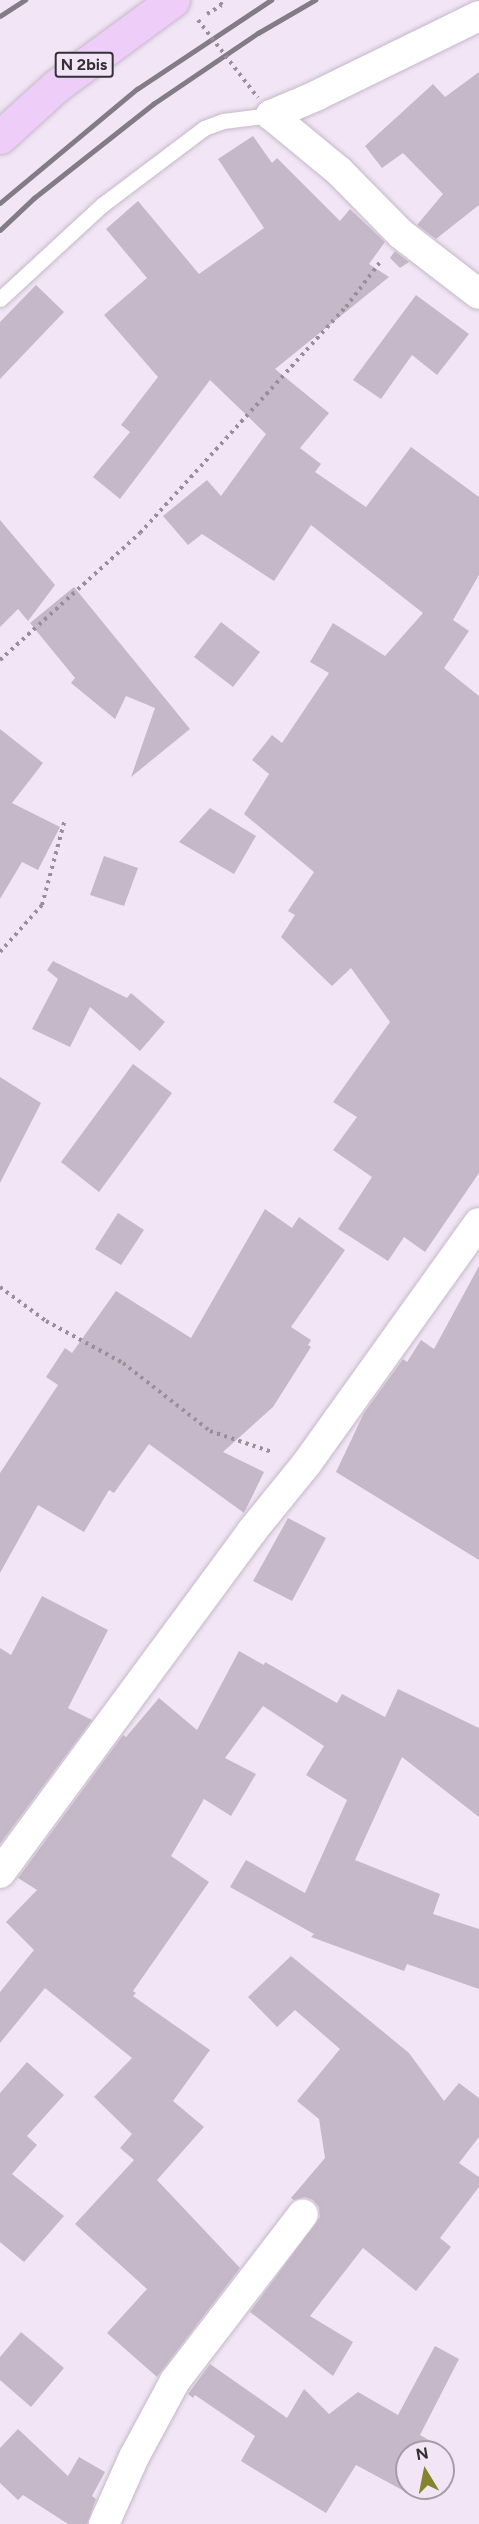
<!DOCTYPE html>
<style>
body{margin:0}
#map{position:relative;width:479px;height:2524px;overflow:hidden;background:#f2e6f6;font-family:Figtree,sans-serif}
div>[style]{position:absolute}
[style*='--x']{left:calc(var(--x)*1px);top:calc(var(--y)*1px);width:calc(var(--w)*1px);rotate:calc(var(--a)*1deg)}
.building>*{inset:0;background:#c5b8c8}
.path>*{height:4px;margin-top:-2px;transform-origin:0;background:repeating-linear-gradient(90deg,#988f9a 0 3px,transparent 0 7.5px)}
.roads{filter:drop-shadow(0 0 2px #c4b8c8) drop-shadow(0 0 2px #c4b8c8)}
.service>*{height:15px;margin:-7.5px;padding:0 7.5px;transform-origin:7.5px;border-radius:7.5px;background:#fff}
.minor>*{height:30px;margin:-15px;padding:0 15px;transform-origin:15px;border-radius:15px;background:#fff}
.primary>*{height:33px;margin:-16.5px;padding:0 16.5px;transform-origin:16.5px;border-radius:16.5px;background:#eecdf8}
.rail>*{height:4.5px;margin:-2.25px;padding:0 2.25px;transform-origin:2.25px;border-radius:2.25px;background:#837b85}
.path-bridge>*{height:4px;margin-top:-2px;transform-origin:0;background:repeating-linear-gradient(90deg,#988f9a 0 3px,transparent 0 7.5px)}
span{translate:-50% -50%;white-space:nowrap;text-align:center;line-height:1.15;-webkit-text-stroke:5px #f2e6f6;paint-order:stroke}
.shield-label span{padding:2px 4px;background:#f2e6f6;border:2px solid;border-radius:4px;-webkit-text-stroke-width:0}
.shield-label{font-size:16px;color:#353036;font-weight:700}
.north{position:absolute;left:395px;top:2440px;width:60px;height:60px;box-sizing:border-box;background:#f2e6f6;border:2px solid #a69da9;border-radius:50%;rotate:350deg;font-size:16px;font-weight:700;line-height:24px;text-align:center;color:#353036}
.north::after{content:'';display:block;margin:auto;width:21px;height:27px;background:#85832c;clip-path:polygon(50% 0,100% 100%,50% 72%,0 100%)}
</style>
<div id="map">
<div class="building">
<i style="clip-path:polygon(479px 72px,479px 205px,436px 239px,417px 225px,443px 194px,403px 153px,382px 168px,365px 146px,433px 84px,445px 97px)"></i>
<i style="clip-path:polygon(253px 136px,272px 163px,277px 158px,340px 221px,350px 209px,385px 242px,369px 264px,389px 277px,275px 369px,329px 413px,300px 448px,321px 464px,315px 472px,366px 507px,411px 447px,479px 497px,479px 575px,453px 620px,469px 631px,444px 668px,479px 696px,479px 1173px,425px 1252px,404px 1237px,388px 1261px,338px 1229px,372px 1177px,333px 1150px,357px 1117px,333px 1102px,390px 1022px,351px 968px,332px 986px,281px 937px,295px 915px,288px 911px,314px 872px,244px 814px,269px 774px,252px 760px,272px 735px,282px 743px,329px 673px,310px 662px,333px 623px,385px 656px,423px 613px,311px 525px,274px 581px,202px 534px,188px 545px,163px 516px,207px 480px,221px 496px,266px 434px,210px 380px,120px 499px,93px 477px,130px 432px,121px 425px,158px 377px,104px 315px,147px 278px,106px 229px,138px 201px,199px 274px,264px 228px,218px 159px)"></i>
<i style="clip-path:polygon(395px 251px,409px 262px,400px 268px,390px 258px)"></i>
<i style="clip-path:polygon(36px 285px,64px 312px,0 379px,0 322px)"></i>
<i style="clip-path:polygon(416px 295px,469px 334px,437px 375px,412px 355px,381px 399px,353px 380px)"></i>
<i style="clip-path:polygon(0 520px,55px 585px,28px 621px,18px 609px,0 627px)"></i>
<i style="clip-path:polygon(74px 587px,190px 729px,131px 777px,155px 708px,126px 696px,115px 719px,71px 683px,75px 678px,30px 623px)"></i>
<i style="clip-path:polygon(221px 622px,260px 652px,233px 687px,194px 657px)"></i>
<i style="clip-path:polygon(0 729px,43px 763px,12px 803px,60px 827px,38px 870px,22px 862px,0 899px)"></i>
<i style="clip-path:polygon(210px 808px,256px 836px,234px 874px,179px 842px)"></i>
<i style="clip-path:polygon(104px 856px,138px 868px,124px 906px,90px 895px)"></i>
<i style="clip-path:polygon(53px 961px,127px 998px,131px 993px,165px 1022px,140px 1051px,90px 1007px,70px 1047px,32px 1029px,58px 979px,47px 970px)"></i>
<i style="clip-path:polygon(133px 1064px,172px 1093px,99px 1192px,61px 1162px)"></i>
<i style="clip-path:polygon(0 1077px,41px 1103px,0 1183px)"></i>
<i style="clip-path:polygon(265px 1209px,292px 1228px,299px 1217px,345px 1250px,291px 1327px,311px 1340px,308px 1345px,311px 1347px,273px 1407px,223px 1452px,264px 1472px,244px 1513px,149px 1444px,114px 1493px,109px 1490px,84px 1532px,38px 1505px,0 1573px,0 1473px,58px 1385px,46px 1377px,65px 1348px,72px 1353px,116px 1291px,191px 1338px)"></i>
<i style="clip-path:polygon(118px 1213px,144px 1230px,121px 1265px,95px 1249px)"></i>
<i style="clip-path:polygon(479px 1266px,479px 1560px,336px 1472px,364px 1413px,403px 1359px,407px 1362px,421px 1340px,434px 1349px)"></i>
<i style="clip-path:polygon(288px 1518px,326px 1538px,292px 1601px,253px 1581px)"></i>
<i style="clip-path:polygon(42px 1596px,108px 1630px,68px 1708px,92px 1720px,0 1844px,0 1648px,11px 1655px)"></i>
<i style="clip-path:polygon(239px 1651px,264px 1665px,265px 1662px,337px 1703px,342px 1694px,385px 1717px,398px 1689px,479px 1728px,479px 1817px,402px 1757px,355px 1860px,440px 1894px,433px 1914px,479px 1929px,479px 1989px,407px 1964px,404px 1971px,311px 1937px,314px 1934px,230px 1887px,246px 1860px,305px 1893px,347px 1800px,306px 1775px,324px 1746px,263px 1706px,225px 1758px,256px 1774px,231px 1816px,204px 1799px,171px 1856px,209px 1882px,133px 1991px,136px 1993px,133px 1996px,210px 2050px,173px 2101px,204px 2127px,157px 2180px,240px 2268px,157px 2377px,107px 2333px,147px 2289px,75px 2224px,134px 2160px,120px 2148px,132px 2134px,94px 2097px,132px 2058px,45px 1988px,0 2043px,0 1992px,34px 1950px,6px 1922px,37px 1890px,18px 1878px,123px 1735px,126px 1737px,159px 1698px,197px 1730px)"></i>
<i style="clip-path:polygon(291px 1956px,409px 2053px,444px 2101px,459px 2083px,479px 2098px,479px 2137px,459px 2163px,479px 2177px,479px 2187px,440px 2238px,451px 2247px,416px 2291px,363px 2248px,310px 2316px,353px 2342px,333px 2376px,250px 2312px,320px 2217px,319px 2207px,313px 2200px,305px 2197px,294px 2200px,291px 2198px,325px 2158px,319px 2119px,297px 2101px,340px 2049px,295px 2010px,277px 2027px,248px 1997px)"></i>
<i style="clip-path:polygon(27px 2062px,64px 2095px,27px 2136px,37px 2145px,12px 2174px,64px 2216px,24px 2262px,0 2242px,0 2093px)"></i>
<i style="clip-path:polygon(21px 2332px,64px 2368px,31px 2407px,0 2380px,0 2357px)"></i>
<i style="clip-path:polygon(435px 2346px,459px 2359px,420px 2435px,434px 2443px,429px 2452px,407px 2452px,408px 2488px,406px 2492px,356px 2465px,326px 2513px,241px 2461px,255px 2436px,195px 2395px,193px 2398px,188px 2394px,210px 2364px,287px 2418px,304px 2389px,329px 2414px,358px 2392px,398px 2415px)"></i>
<i style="clip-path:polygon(18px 2429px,68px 2476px,79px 2457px,105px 2472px,92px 2496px,96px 2499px,87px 2524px,68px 2524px,23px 2495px,18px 2500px,0 2483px,0 2448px)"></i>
</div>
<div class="path">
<i style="--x:207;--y:14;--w:17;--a:-31"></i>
<i style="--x:222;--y:5;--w:6;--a:-129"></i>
<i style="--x:0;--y:660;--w:189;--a:-42.2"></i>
<i style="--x:140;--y:533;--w:306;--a:-47.7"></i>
<i style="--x:346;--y:307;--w:56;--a:-52.9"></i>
<i style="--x:0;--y:952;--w:63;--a:-48.2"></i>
<i style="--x:42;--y:905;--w:89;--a:-75"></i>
<i style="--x:0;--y:1287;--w:57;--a:36.5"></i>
<i style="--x:46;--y:1321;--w:88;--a:28.6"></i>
<i style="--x:123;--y:1363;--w:110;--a:38"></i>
<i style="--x:210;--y:1431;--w:65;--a:18.7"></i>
</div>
<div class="roads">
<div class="service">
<i style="--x:0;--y:299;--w:139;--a:-42.7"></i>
<i style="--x:102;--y:205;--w:128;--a:-37"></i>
<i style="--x:204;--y:128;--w:20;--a:-20"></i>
<i style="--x:223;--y:121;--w:48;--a:-7.1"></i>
</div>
<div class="minor">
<i style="--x:479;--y:16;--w:182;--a:153.9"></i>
<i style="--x:316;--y:96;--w:49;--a:157.1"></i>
<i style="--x:271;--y:115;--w:88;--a:39.5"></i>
<i style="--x:339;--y:171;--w:88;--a:45.5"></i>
<i style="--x:401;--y:234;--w:98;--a:37.6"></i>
<i style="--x:0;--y:1873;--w:425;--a:-53.6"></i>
<i style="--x:252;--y:1531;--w:87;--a:-51"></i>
<i style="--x:307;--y:1463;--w:295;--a:-54.4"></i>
<i style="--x:104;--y:2524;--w:73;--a:-65.9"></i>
<i style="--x:134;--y:2457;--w:86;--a:-61.7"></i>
<i style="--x:175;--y:2381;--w:210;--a:-52.5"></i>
</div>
<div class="primary">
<i style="--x:0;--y:137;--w:76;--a:-42.3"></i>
<i style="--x:56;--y:86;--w:145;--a:-36.3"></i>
</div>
</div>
<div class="rail">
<i style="--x:0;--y:16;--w:30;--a:-33"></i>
<i style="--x:0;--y:203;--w:178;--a:-39.8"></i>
<i style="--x:137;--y:89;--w:161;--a:-33.6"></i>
<i style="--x:0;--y:230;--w:47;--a:-43.3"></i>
<i style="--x:34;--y:198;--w:152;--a:-38.3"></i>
<i style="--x:153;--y:104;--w:127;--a:-34.1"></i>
<i style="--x:258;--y:33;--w:66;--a:-30.1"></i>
</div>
<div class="path-bridge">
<i style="--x:198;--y:20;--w:98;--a:52.4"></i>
</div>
<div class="shield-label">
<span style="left:84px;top:65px">N 2bis</span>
</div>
<div class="north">N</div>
</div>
